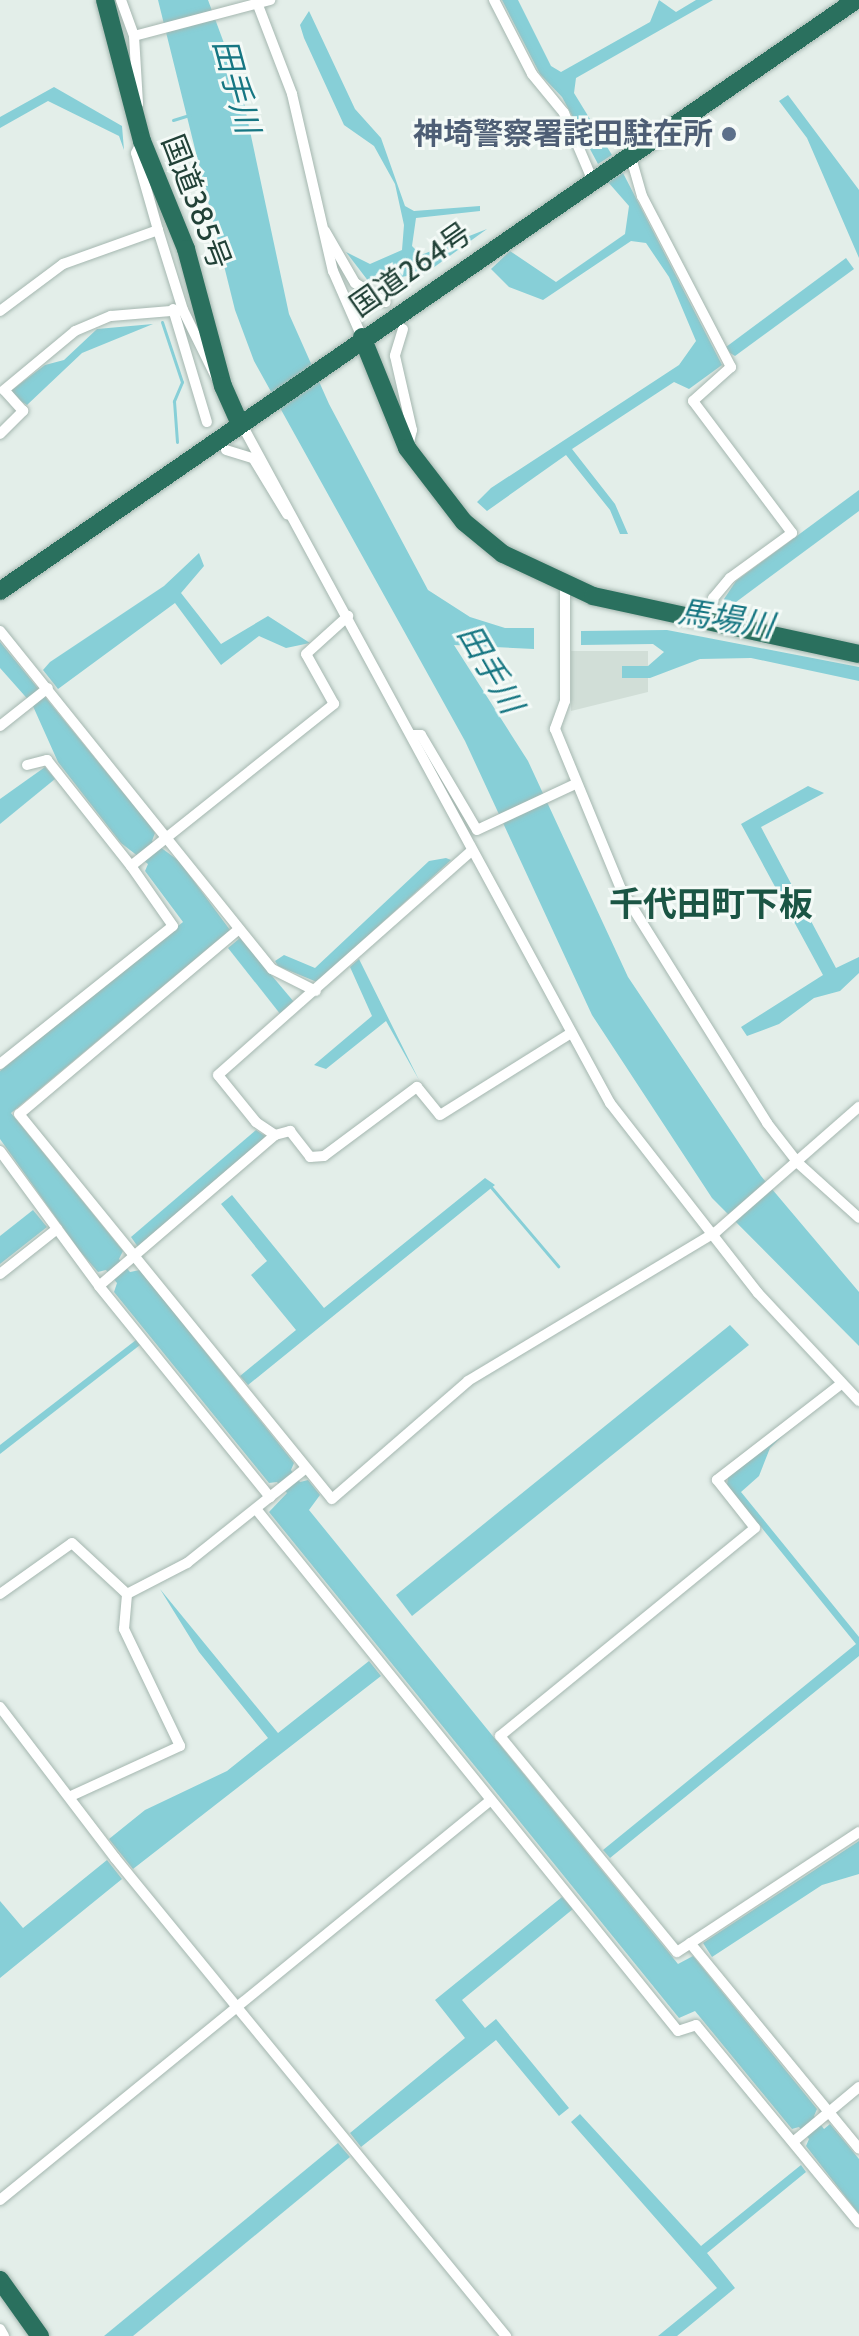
<!DOCTYPE html>
<meta charset="utf-8">
<style>
body{margin:0}
#map{position:relative;width:859px;height:2336px;overflow:hidden;background:#e3eee9;font-family:Cabin,"Noto Sans JP",sans-serif}
div>[style]{position:absolute}
[style*='--x']{left:calc(var(--x)*1px);top:calc(var(--y)*1px);width:calc(var(--w)*1px);rotate:calc(var(--a)*1deg)}
.built>*{inset:0;background:#d1ded7}
.water>*{inset:0;background:#87cfd7}
.stream>*{height:3px;margin:-1.5px;padding:0 1.5px;transform-origin:1.5px;border-radius:1.5px;background:#87cfd7}
.roads{filter:drop-shadow(0 0 2px #a5b7b0) drop-shadow(0 0 2px #a5b7b0)}
.street>*{height:10px;margin:-5px;padding:0 5px;transform-origin:5px;border-radius:5px;background:#fff}
.highway>*{height:18px;margin:-9px;padding:0 9px;transform-origin:9px;border-radius:9px;background:#2a705e}
.dots>*{width:22px;height:22px;translate:-50% -50%;box-sizing:border-box;border:4px solid #f4faf7;border-radius:50%}
span{translate:-50% -50%;white-space:nowrap;text-align:center;line-height:1.15;-webkit-text-stroke:6px #f4faf7;paint-order:stroke}
.service-label{font-size:30px;color:#4e5e75;font-weight:700}
.right{translate:-100% -50%;text-align:right}
.street-label{font-size:30px;color:#214137}
.water-label{font-size:32px;color:#167682;font-style:italic}
.quarter-label{font-size:34px;color:#1b5544;font-weight:700}
</style>
<div id="map">
<div class="built">
<i style="clip-path:polygon(571px 651px,648px 651px,648px 692px,571px 711px)"></i>
</div>
<div class="water">
<i style="clip-path:polygon(158px 0,208px 0,241px 89px,289px 314px,329px 404px,428px 590px,470px 617px,505px 628px,534px 628px,534px 649px,454px 645px,528px 761px,628px 977px,761px 1176px,859px 1292px,859px 1346px,712px 1198px,592px 1015px,465px 741px,254px 361px,235px 310px)"></i>
<i style="clip-path:polygon(502px 0,518px 0,551px 66px,561px 72px,650px 22px,659px 0,676px 12px,696px 0,713px 0,576px 78px,574px 93px,612px 155px,598px 164px,562px 97px,540px 74px)"></i>
<i style="clip-path:polygon(309px 11px,355px 109px,381px 138px,405px 206px,414px 211px,480px 206px,480px 211px,416px 218px,412px 246px,421px 255px,487px 229px,426px 273px,369px 282px,346px 252px,370px 264px,402px 250px,404px 225px,395px 184px,374px 146px,344px 125px,304px 38px,300px 25px)"></i>
<i style="clip-path:polygon(54px 87px,122px 126px,124px 150px,119px 136px,48px 101px,0 128px,0 117px)"></i>
<i style="clip-path:polygon(788px 95px,859px 190px,859px 258px,807px 138px,779px 101px)"></i>
<i style="clip-path:polygon(623px 173px,722px 365px,689px 389px,674px 382px,572px 449px,615px 504px,628px 534px,620px 534px,610px 510px,566px 455px,487px 511px,477px 502px,491px 488px,679px 365px,696px 341px,669px 277px,646px 243px,631px 241px,543px 300px,509px 287px,491px 269px,510px 251px,556px 282px,625px 234px,629px 206px,608px 182px)"></i>
<i style="clip-path:polygon(846px 258px,854px 269px,735px 356px,730px 353px,726px 347px)"></i>
<i style="clip-path:polygon(153px 324px,82px 353px,27px 405px,13px 396px,12px 390px,45px 365px,64px 360px,97px 329px)"></i>
<i style="clip-path:polygon(859px 490px,859px 511px,728px 608px,720px 605px,736px 581px)"></i>
<i style="clip-path:polygon(199px 553px,204px 566px,181px 593px,221px 644px,268px 616px,310px 643px,286px 648px,259px 636px,221px 665px,175px 603px,58px 689px,43px 670px,50px 662px,164px 586px)"></i>
<i style="clip-path:polygon(667px 630px,859px 667px,859px 681px,751px 658px,700px 659px,650px 678px,622px 678px,622px 666px,648px 666px,664px 652px,653px 644px,581px 645px,581px 631px)"></i>
<i style="clip-path:polygon(0 642px,148px 823px,155px 833px,152px 841px,179px 861px,230px 930px,11px 1113px,123px 1251px,119px 1259px,130px 1272px,140px 1270px,294px 1463px,291px 1470px,300px 1482px,308px 1480px,320px 1495px,309px 1510px,678px 1964px,693px 1956px,817px 2109px,814px 2116px,824px 2129px,830px 2124px,859px 2159px,859px 2214px,806px 2146px,809px 2139px,799px 2127px,792px 2129px,695px 2011px,679px 2018px,269px 1512px,287px 1493px,277px 1482px,269px 1483px,114px 1292px,117px 1283px,106px 1270px,98px 1272px,79px 1250px,0 1139px,0 1071px,183px 922px,145px 871px,148px 864px,121px 843px,58px 762px,32px 704px,0 668px)"></i>
<i style="clip-path:polygon(45px 767px,55px 779px,0 824px,0 799px)"></i>
<i style="clip-path:polygon(808px 786px,824px 793px,761px 827px,836px 968px,859px 957px,859px 973px,840px 991px,814px 998px,779px 1024px,747px 1036px,741px 1027px,823px 975px,741px 824px)"></i>
<i style="clip-path:polygon(446px 858px,451px 860px,317px 982px,278px 966px,275px 961px,284px 955px,315px 968px,429px 861px)"></i>
<i style="clip-path:polygon(240px 938px,294px 1002px,281px 1015px,228px 948px)"></i>
<i style="clip-path:polygon(359px 959px,419px 1080px,386px 1021px,326px 1069px,314px 1065px,372px 1016px,350px 967px)"></i>
<i style="clip-path:polygon(256px 1130px,265px 1136px,259px 1147px,138px 1247px,131px 1237px)"></i>
<i style="clip-path:polygon(485px 1178px,495px 1185px,248px 1385px,240px 1376px,296px 1330px,251px 1275px,267px 1261px,221px 1204px,232px 1195px,324px 1308px)"></i>
<i style="clip-path:polygon(33px 1210px,47px 1227px,0 1264px,0 1236px)"></i>
<i style="clip-path:polygon(730px 1325px,749px 1345px,412px 1616px,396px 1595px)"></i>
<i style="clip-path:polygon(136px 1340px,140px 1345px,0 1454px,0 1445px)"></i>
<i style="clip-path:polygon(805px 1414px,770px 1448px,759px 1476px,741px 1492px,859px 1637px,859px 1656px,610px 1858px,603px 1850px,856px 1644px,727px 1485px,728px 1477px)"></i>
<i style="clip-path:polygon(160px 1589px,278px 1733px,369px 1661px,381px 1676px,133px 1869px,109px 1839px,145px 1810px,227px 1771px,268px 1738px,199px 1652px)"></i>
<i style="clip-path:polygon(859px 1841px,859px 1874px,822px 1885px,712px 1957px,703px 1943px)"></i>
<i style="clip-path:polygon(107px 1860px,122px 1879px,0 1978px,0 1901px,23px 1928px)"></i>
<i style="clip-path:polygon(562px 1897px,573px 1909px,462px 2000px,485px 2028px,496px 2019px,569px 2108px,559px 2116px,496px 2040px,361px 2147px,350px 2133px,465px 2038px,435px 2000px)"></i>
<i style="clip-path:polygon(580px 2114px,701px 2246px,801px 2165px,806px 2172px,707px 2253px,735px 2288px,677px 2336px,658px 2336px,717px 2288px,571px 2122px)"></i>
<i style="clip-path:polygon(338px 2143px,350px 2157px,133px 2336px,104px 2336px)"></i>
</div>
<div class="stream">
<i style="--x:173;--y:120;--w:17;--a:-17"></i>
<i style="--x:162;--y:322;--w:63;--a:71.6"></i>
<i style="--x:182;--y:382;--w:21;--a:113"></i>
<i style="--x:174;--y:401;--w:41;--a:85.8"></i>
<i style="--x:491;--y:1187;--w:104;--a:49.7"></i>
</div>
<div class="roads">
<div class="street">
<i style="--x:121;--y:0;--w:38;--a:70"></i>
<i style="--x:134;--y:36;--w:68;--a:86.6"></i>
<i style="--x:256;--y:0;--w:101;--a:69"></i>
<i style="--x:292;--y:94;--w:182;--a:77"></i>
<i style="--x:333;--y:271;--w:72;--a:66.3"></i>
<i style="--x:494;--y:0;--w:83;--a:62.8"></i>
<i style="--x:532;--y:74;--w:50;--a:50.6"></i>
<i style="--x:564;--y:113;--w:72;--a:67"></i>
<i style="--x:134;--y:36;--w:141;--a:-14.8"></i>
<i style="--x:630;--y:154;--w:44;--a:74.1"></i>
<i style="--x:642;--y:196;--w:193;--a:62.5"></i>
<i style="--x:731;--y:367;--w:51;--a:138.2"></i>
<i style="--x:693;--y:401;--w:165;--a:53.1"></i>
<i style="--x:792;--y:533;--w:77;--a:144"></i>
<i style="--x:730;--y:578;--w:26;--a:130"></i>
<i style="--x:713;--y:598;--w:23;--a:95"></i>
<i style="--x:325;--y:231;--w:60;--a:60"></i>
<i style="--x:355;--y:283;--w:36;--a:32"></i>
<i style="--x:173;--y:309;--w:118;--a:73.3"></i>
<i style="--x:183;--y:310;--w:77;--a:63.8"></i>
<i style="--x:0;--y:311;--w:79;--a:-36.7"></i>
<i style="--x:63;--y:264;--w:101;--a:-19.7"></i>
<i style="--x:158;--y:230;--w:80;--a:-105.9"></i>
<i style="--x:136;--y:153;--w:11;--a:-63"></i>
<i style="--x:403;--y:329;--w:28;--a:107"></i>
<i style="--x:395;--y:356;--w:76;--a:77.1"></i>
<i style="--x:412;--y:430;--w:16;--a:104"></i>
<i style="--x:241;--y:423;--w:774;--a:61.51"></i>
<i style="--x:610;--y:1103;--w:241;--a:52.1"></i>
<i style="--x:758;--y:1293;--w:148;--a:46.9"></i>
<i style="--x:0;--y:434;--w:33;--a:-45"></i>
<i style="--x:23;--y:411;--w:28;--a:-132"></i>
<i style="--x:4;--y:390;--w:92;--a:-39.7"></i>
<i style="--x:75;--y:331;--w:39;--a:-23"></i>
<i style="--x:111;--y:316;--w:72;--a:-4.8"></i>
<i style="--x:183;--y:310;--w:84;--a:-107.4"></i>
<i style="--x:226;--y:450;--w:28;--a:17"></i>
<i style="--x:253;--y:458;--w:66;--a:58.7"></i>
<i style="--x:565;--y:587;--w:114;--a:90"></i>
<i style="--x:565;--y:701;--w:30;--a:110"></i>
<i style="--x:555;--y:729;--w:173;--a:67.6"></i>
<i style="--x:621;--y:889;--w:276;--a:58"></i>
<i style="--x:767;--y:1123;--w:51;--a:52.2"></i>
<i style="--x:798;--y:1163;--w:82;--a:42"></i>
<i style="--x:0;--y:631;--w:434;--a:51.2"></i>
<i style="--x:272;--y:969;--w:49;--a:26.6"></i>
<i style="--x:0;--y:726;--w:61;--a:-38.4"></i>
<i style="--x:412;--y:735;--w:9;--a:0"></i>
<i style="--x:421;--y:735;--w:110;--a:59.5"></i>
<i style="--x:477;--y:830;--w:108;--a:-25.1"></i>
<i style="--x:27;--y:765;--w:21;--a:-14"></i>
<i style="--x:47;--y:760;--w:135;--a:51.6"></i>
<i style="--x:239;--y:929;--w:287;--a:139.9"></i>
<i style="--x:19;--y:1114;--w:496;--a:50.9"></i>
<i style="--x:332;--y:1499;--w:180;--a:-40.9"></i>
<i style="--x:468;--y:1381;--w:289;--a:-31"></i>
<i style="--x:716;--y:1232;--w:190;--a:-41.2"></i>
<i style="--x:0;--y:1064;--w:221;--a:-38.6"></i>
<i style="--x:173;--y:926;--w:73;--a:-125"></i>
<i style="--x:131;--y:866;--w:260;--a:-38.6"></i>
<i style="--x:334;--y:704;--w:57;--a:-119.2"></i>
<i style="--x:306;--y:654;--w:57;--a:-42.1"></i>
<i style="--x:275;--y:1135;--w:23;--a:-146"></i>
<i style="--x:256;--y:1122;--w:60;--a:-129"></i>
<i style="--x:218;--y:1075;--w:337;--a:-41.5"></i>
<i style="--x:0;--y:1151;--w:167;--a:53.7"></i>
<i style="--x:99;--y:1286;--w:272;--a:51"></i>
<i style="--x:0;--y:1274;--w:73;--a:-38.3"></i>
<i style="--x:99;--y:1286;--w:232;--a:-40.6"></i>
<i style="--x:275;--y:1135;--w:16;--a:-15"></i>
<i style="--x:290;--y:1131;--w:33;--a:52"></i>
<i style="--x:310;--y:1157;--w:14;--a:-4"></i>
<i style="--x:324;--y:1156;--w:116;--a:-36.6"></i>
<i style="--x:417;--y:1087;--w:36;--a:51"></i>
<i style="--x:440;--y:1115;--w:151;--a:-32"></i>
<i style="--x:841;--y:1384;--w:157;--a:142.3"></i>
<i style="--x:717;--y:1480;--w:61;--a:51.6"></i>
<i style="--x:755;--y:1528;--w:329;--a:140.8"></i>
<i style="--x:500;--y:1736;--w:279;--a:50.7"></i>
<i style="--x:677;--y:1952;--w:218;--a:-33.4"></i>
<i style="--x:256;--y:1509;--w:671;--a:51.05"></i>
<i style="--x:678;--y:2031;--w:19;--a:-18"></i>
<i style="--x:696;--y:2025;--w:256;--a:50.5"></i>
<i style="--x:0;--y:1594;--w:88;--a:-35.3"></i>
<i style="--x:72;--y:1543;--w:75;--a:42.8"></i>
<i style="--x:0;--y:1707;--w:190;--a:52.7"></i>
<i style="--x:115;--y:1858;--w:618;--a:50.72"></i>
<i style="--x:71;--y:1796;--w:120;--a:-24.6"></i>
<i style="--x:180;--y:1746;--w:130;--a:-115.6"></i>
<i style="--x:124;--y:1629;--w:35;--a:-85"></i>
<i style="--x:127;--y:1594;--w:68;--a:-27.3"></i>
<i style="--x:187;--y:1563;--w:152;--a:-38.6"></i>
<i style="--x:690;--y:1943;--w:266;--a:50.6"></i>
<i style="--x:793;--y:2142;--w:86;--a:-39.8"></i>
<i style="--x:0;--y:2200;--w:633;--a:-39.17"></i>
<i style="--x:0;--y:2329;--w:8;--a:60"></i>
</div>
<div class="highway">
<i style="--x:105;--y:0;--w:146;--a:75.3"></i>
<i style="--x:142;--y:141;--w:117;--a:67.8"></i>
<i style="--x:186;--y:249;--w:142;--a:74.9"></i>
<i style="--x:223;--y:386;--w:39;--a:66"></i>
<i style="--x:362;--y:337;--w:120;--a:67.9"></i>
<i style="--x:407;--y:448;--w:93;--a:52.4"></i>
<i style="--x:464;--y:522;--w:50;--a:39.4"></i>
<i style="--x:503;--y:554;--w:99;--a:25"></i>
<i style="--x:593;--y:596;--w:272;--a:12.3"></i>
<i style="--x:0;--y:591;--w:1040;--a:-34.62"></i>
<i style="--x:0;--y:2280;--w:69;--a:54.5"></i>
</div>
</div>
<div class="dots">
<i style="left:729px;top:134px;background:#5c6f8a"></i>
</div>
<div class="service-label">
<span class="right" style="left:713px;top:134px">神埼警察署詫田駐在所</span>
</div>
<div class="street-label">
<span style="left:196px;top:202px;rotate:69deg">国道385号</span>
<span style="left:411px;top:270px;rotate:-35deg">国道264号</span>
</div>
<div class="water-label">
<span style="left:236px;top:86px;rotate:75deg">田手川</span>
<span style="left:726px;top:619px;rotate:9deg">馬場川</span>
<span style="left:490px;top:669px;rotate:60deg">田手川</span>
</div>
<div class="quarter-label">
<span style="left:711px;top:905px">千代田町下板</span>
</div>
</div>
